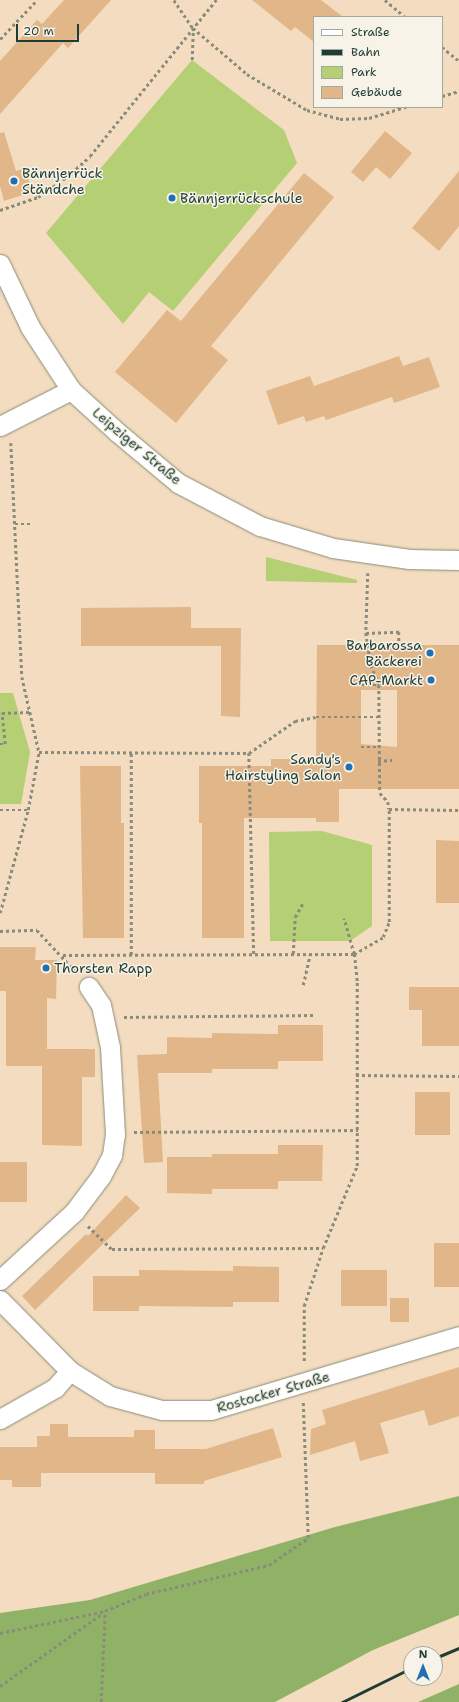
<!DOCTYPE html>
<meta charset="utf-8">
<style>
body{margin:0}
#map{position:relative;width:459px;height:1702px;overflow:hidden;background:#f3dcbf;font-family:"Shantell Sans",sans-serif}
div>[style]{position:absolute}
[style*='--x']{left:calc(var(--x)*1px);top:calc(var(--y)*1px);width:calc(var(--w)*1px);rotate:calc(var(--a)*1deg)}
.green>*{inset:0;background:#b5cf75}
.forest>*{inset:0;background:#90b266}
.building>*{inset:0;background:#e1b689}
.path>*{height:2.5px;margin-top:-1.25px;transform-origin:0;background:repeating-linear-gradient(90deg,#898c7a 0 3px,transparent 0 6px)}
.roads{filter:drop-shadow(0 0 1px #898c7a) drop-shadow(0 0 1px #898c7a)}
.minor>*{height:19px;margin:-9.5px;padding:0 9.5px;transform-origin:9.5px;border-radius:9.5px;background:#fff}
.rail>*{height:3px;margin:-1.5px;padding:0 1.5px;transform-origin:1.5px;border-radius:1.5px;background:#1f3d34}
.dots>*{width:11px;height:11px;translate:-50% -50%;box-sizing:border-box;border:2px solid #f7f3e8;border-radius:50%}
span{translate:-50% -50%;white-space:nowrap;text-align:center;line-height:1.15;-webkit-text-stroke:3px #f7f3e8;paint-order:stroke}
.poi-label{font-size:14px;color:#1f3d34}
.left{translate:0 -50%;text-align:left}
.right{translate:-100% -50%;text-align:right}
.street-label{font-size:14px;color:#1f3d34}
.legend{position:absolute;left:313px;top:16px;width:130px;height:92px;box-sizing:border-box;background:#f7f3e8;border:1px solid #a1aaa0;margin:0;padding:5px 7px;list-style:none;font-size:12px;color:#1f3d34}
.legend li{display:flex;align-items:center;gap:8px;height:20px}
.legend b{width:20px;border:1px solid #a1aaa0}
.north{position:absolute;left:403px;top:1646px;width:40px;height:40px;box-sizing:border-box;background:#f7f3e8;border:1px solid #a1aaa0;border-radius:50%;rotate:0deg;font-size:11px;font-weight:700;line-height:16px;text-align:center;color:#1f3d34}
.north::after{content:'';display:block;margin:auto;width:14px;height:18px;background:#1f6fb2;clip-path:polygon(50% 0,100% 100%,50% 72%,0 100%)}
.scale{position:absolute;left:16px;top:24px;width:63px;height:18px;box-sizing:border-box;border:2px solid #1f3d34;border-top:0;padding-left:5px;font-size:12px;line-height:14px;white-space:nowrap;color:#1f3d34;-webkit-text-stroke:3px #f7f3e8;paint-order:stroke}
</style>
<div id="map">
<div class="green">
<i style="clip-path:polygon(192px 60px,284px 130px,297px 163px,173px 311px,149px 292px,123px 324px,46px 233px)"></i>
<i style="clip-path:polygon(266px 557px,357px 580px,357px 583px,266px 581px)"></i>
<i style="clip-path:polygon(0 693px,13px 693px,30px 752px,21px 804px,0 804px)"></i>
<i style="clip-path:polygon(322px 831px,372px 845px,372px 926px,350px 941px,270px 941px,269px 832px)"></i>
</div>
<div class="forest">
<i style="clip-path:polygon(459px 1496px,459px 1615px,373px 1650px,275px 1702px,0 1702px,0 1613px,90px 1600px,335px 1527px)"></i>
<i style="clip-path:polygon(459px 1684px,459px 1702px,418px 1702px)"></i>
</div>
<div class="building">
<i style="clip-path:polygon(64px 0,111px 0,68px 48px,63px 43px,0 114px,0 61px,37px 20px,42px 24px)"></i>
<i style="clip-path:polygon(252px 0,321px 0,343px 17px,314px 17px,314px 42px,295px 27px,291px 31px)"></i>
<i style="clip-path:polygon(385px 131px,412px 153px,390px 179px,376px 167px,363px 182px,351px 172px)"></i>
<i style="clip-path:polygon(4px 132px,16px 171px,25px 168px,32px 192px,4px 201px,0 186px,0 133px)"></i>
<i style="clip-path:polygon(459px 171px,459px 226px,439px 251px,412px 228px)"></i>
<i style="clip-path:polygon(304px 173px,334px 197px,211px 346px,228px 360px,176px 423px,115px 372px,167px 310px,181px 321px)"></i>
<i style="clip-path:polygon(399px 356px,403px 366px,429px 357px,440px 387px,394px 403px,392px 397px,326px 420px,324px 416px,306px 422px,304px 416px,278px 425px,266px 391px,310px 376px,314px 386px)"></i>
<i style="clip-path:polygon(191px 607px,191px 628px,241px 628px,240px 717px,221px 716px,221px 646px,81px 646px,81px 608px)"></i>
<i style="clip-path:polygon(evenodd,317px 645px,459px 645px,459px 789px,339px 789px,339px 822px,316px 822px,316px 818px,244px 818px,244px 938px,202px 938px,202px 823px,199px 823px,199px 766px,271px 766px,271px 759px,316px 759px,317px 645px,361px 690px,397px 690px,397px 747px,361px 744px,361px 690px)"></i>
<i style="clip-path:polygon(80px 766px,121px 766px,121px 823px,124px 823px,124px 938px,83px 938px)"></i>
<i style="clip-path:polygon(436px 840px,459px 841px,459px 903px,436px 903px)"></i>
<i style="clip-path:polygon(0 947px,36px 947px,35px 960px,57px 960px,56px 999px,47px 998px,47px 1049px,95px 1049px,95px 1077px,82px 1077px,82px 1146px,42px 1145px,42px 1066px,6px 1066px,6px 991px,0 991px)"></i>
<i style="clip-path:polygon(409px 987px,459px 987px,459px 1046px,422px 1046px,422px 1010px,409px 1010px)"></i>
<i style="clip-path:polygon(278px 1025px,323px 1025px,323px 1061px,278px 1061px,278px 1069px,212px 1069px,212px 1073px,158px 1073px,163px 1162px,144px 1163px,137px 1055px,167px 1054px,167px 1037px,212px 1038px,212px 1033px,278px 1034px)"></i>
<i style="clip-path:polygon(415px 1092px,450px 1092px,450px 1135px,415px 1135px)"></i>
<i style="clip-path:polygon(278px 1145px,323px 1145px,322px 1181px,278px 1181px,278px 1189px,212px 1189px,212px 1194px,167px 1193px,167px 1157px,212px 1157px,212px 1154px,278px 1154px)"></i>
<i style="clip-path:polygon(0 1162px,27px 1162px,27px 1202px,0 1202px)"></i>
<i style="clip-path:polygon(126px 1195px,140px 1208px,35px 1310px,22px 1296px,86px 1234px,88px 1236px)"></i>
<i style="clip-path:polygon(434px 1243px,459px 1243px,459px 1287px,434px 1287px)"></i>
<i style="clip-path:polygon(233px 1266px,279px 1267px,279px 1302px,233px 1302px,233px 1307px,139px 1306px,139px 1311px,93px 1311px,93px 1276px,139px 1276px,139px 1270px,233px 1271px)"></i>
<i style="clip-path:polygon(341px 1270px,387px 1270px,387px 1306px,341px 1306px)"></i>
<i style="clip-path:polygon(390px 1298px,409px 1298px,409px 1322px,390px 1322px)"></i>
<i style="clip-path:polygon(459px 1367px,459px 1416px,429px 1426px,424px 1410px,380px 1423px,389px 1453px,360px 1461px,355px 1441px,310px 1455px,311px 1429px,326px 1424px,322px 1410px)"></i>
<i style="clip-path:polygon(50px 1424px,68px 1424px,68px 1437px,134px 1437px,134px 1430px,155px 1430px,155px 1449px,206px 1449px,273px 1428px,282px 1457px,204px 1481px,204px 1484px,155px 1484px,155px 1473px,41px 1473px,41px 1487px,12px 1487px,12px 1480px,0 1480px,0 1447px,37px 1447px,37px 1436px,50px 1436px)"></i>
</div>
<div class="path">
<i style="--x:174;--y:0;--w:34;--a:56"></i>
<i style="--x:193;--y:28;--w:71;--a:40.4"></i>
<i style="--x:247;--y:74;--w:70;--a:31"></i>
<i style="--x:307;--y:110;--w:34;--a:15"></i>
<i style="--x:340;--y:119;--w:29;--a:-2"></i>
<i style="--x:369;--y:118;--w:39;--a:-17"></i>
<i style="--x:385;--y:0;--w:26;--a:40"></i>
<i style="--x:0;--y:39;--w:54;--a:-46.5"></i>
<i style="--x:442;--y:47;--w:22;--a:39"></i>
<i style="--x:192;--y:60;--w:32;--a:-88"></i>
<i style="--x:442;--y:96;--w:18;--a:-16"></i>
<i style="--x:0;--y:210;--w:40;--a:-18.9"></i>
<i style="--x:38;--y:197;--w:35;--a:-35"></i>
<i style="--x:67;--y:177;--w:31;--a:-42"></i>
<i style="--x:90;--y:156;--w:201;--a:-51.1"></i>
<i style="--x:11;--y:443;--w:234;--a:87.3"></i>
<i style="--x:22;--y:677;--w:77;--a:77.2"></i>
<i style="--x:15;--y:524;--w:18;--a:0"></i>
<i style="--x:368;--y:573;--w:60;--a:91.9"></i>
<i style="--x:366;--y:633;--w:32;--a:81"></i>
<i style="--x:371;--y:665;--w:22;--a:68"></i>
<i style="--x:379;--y:685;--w:108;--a:89.5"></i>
<i style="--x:380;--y:793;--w:12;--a:48"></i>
<i style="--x:388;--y:802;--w:7;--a:82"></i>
<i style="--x:366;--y:633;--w:33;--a:-2"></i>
<i style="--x:399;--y:632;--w:13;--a:90"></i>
<i style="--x:361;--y:685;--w:18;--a:0"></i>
<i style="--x:0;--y:744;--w:5;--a:0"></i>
<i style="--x:5;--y:744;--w:31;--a:-96"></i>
<i style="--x:2;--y:713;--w:28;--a:-2"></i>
<i style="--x:361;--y:747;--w:18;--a:0"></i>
<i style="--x:249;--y:753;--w:201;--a:88.6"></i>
<i style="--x:378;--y:761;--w:14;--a:-4"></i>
<i style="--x:0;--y:810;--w:28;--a:0"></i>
<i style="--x:28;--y:810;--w:59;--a:-79.3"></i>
<i style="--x:39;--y:752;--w:210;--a:0.3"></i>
<i style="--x:249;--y:753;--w:56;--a:-34.8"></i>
<i style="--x:295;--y:721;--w:21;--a:-11"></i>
<i style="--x:316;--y:717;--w:62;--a:0"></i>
<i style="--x:0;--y:913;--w:107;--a:-74.8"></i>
<i style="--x:0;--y:931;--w:37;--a:-2"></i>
<i style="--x:37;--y:930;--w:59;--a:47.1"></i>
<i style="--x:293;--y:954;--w:37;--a:-87"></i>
<i style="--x:295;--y:917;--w:16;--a:-60"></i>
<i style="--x:63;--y:955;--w:291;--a:-0.2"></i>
<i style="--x:354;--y:954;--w:34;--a:-30"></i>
<i style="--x:383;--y:937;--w:16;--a:-68"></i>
<i style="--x:389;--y:922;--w:113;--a:-90"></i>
<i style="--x:389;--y:809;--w:70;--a:0.8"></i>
<i style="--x:131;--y:955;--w:203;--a:-90"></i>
<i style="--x:303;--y:985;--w:32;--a:-77"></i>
<i style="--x:124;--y:1017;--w:191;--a:-0.6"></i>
<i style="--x:356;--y:1075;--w:103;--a:0.6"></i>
<i style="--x:134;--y:1132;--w:224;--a:-0.5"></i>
<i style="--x:88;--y:1226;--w:33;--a:44"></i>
<i style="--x:112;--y:1249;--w:211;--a:-0.3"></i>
<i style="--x:304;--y:1361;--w:55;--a:-90"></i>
<i style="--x:304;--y:1306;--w:61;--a:-71.9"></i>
<i style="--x:323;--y:1248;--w:89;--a:-67.5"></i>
<i style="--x:357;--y:1166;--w:185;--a:-90"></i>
<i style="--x:357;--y:981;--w:27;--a:-96"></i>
<i style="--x:354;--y:954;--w:37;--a:-106"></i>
<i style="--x:0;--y:1633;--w:107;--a:-11.8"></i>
<i style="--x:105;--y:1611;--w:44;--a:-22.5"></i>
<i style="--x:146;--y:1594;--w:126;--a:-13.3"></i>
<i style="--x:269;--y:1565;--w:47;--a:-34.7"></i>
<i style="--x:308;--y:1538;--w:136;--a:-92.1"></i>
<i style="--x:0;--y:1686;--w:126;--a:-35.3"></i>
<i style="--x:101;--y:1702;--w:91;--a:-87.5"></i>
</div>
<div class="roads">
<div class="minor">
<i style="--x:0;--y:264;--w:70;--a:64.5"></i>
<i style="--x:30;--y:327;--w:75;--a:56.9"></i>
<i style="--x:71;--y:390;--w:62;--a:42.4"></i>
<i style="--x:117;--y:432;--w:80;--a:39.9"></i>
<i style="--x:178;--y:483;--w:93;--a:27.7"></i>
<i style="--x:260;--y:526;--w:76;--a:16.8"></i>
<i style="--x:333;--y:548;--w:77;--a:8.2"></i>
<i style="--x:409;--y:559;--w:50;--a:1.1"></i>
<i style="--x:0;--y:426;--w:80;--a:-26.9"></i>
<i style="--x:0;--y:1280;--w:100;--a:-42.6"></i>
<i style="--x:74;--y:1212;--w:45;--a:-53.1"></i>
<i style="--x:101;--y:1176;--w:24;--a:-62"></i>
<i style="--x:112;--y:1155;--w:21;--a:-82"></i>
<i style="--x:115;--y:1134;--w:87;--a:-93.3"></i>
<i style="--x:110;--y:1047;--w:43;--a:-102.1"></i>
<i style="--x:101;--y:1005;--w:22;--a:-124"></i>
<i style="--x:0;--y:1300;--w:100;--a:45.4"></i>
<i style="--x:70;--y:1371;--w:47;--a:32"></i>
<i style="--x:110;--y:1396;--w:54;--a:15.1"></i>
<i style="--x:162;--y:1410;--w:49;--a:0"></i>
<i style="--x:211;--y:1410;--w:259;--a:-16.6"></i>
<i style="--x:0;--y:1419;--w:63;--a:-29.4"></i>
<i style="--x:55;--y:1388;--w:23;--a:-49"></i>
</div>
</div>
<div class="rail">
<i style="--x:435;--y:1658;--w:26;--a:-23"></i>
<i style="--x:342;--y:1702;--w:77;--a:-26.2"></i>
</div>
<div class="dots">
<i style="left:14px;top:181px;background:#1f6fb2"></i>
<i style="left:172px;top:198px;background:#1f6fb2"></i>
<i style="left:430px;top:653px;background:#1f6fb2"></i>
<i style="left:431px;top:680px;background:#1f6fb2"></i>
<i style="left:349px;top:767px;background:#1f6fb2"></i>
<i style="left:46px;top:968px;background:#1f6fb2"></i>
</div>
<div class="poi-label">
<span class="left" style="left:22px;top:181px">Bännjerrück<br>Ständche</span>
<span class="left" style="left:180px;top:198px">Bännjerrückschule</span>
<span class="right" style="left:422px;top:653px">Barbarossa<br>Bäckerei</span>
<span class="right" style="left:423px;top:680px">CAP-Markt</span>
<span class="right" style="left:341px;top:767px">Sandy's<br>Hairstyling Salon</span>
<span class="left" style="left:54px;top:968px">Thorsten Rapp</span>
</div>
<div class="street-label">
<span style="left:137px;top:446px;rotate:40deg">Leipziger Straße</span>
<span style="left:273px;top:1392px;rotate:-16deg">Rostocker Straße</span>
</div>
<ul class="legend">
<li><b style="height:5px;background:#fff"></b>Straße</li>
<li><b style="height:5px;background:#1f3d34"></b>Bahn</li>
<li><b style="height:11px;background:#b5cf75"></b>Park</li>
<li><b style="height:11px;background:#e1b689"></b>Gebäude</li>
</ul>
<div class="north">N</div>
<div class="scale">20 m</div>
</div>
